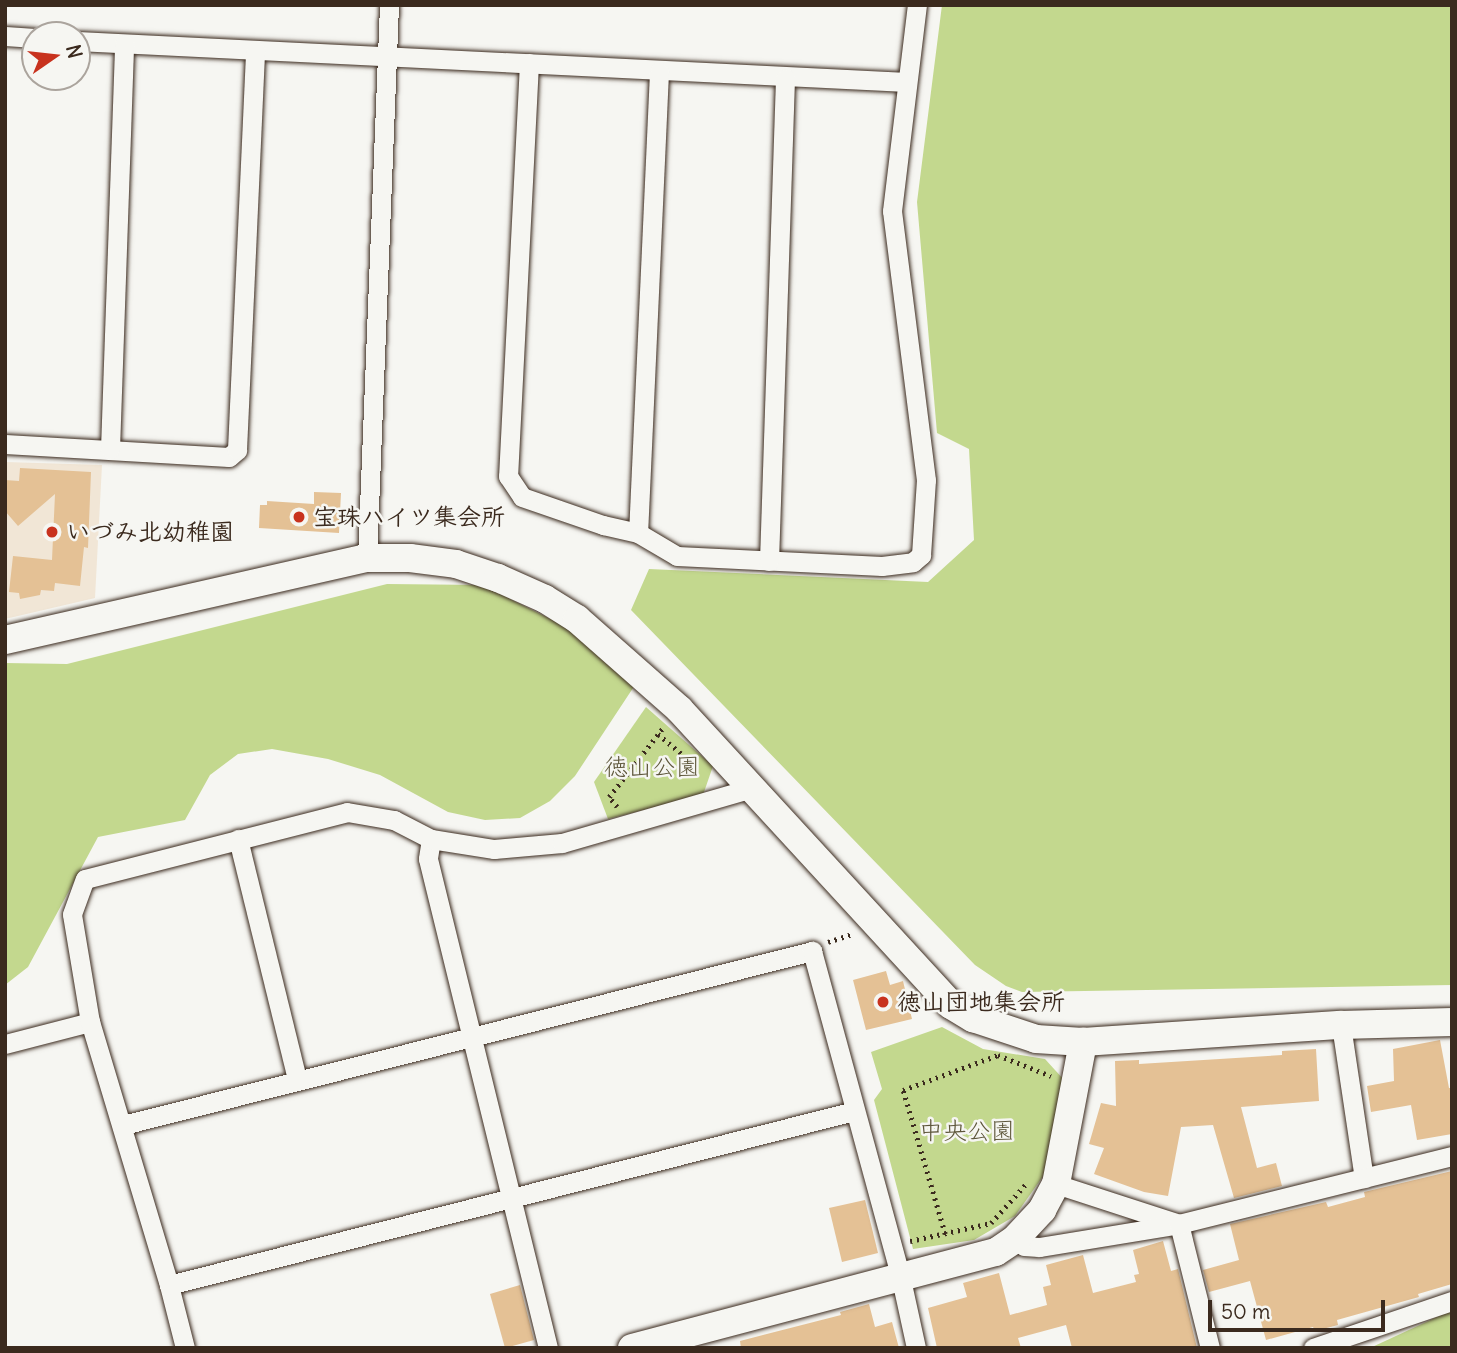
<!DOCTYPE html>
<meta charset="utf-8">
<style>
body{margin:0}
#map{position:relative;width:1457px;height:1353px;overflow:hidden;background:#f6f6f2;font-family:Delius,"Klee One",sans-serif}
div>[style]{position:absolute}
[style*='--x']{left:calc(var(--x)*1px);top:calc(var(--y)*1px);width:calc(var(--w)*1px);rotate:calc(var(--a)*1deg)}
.built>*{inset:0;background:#f1e6d6}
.green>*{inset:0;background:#c3d88e}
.building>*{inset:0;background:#e4c195}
.path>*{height:4.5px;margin-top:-2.25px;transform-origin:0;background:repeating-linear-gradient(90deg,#3b2a1e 0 2px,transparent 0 7px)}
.roads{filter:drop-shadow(0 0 2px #3b2a1e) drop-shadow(0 0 2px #3b2a1e)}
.street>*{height:19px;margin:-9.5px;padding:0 9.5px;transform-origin:9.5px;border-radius:9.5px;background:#f6f6f2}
.secondary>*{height:28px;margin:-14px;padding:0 14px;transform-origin:14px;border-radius:14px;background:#f6f6f2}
.dots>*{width:19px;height:19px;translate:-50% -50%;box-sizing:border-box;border:4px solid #f6f6f2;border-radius:50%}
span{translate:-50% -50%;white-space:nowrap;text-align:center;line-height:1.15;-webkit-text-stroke:5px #f6f6f2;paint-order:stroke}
.poi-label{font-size:24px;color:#3b2a1e;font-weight:700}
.left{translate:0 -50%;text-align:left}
.park-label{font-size:24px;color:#5d563a}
.frame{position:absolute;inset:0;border:7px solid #3b2a1e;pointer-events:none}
.north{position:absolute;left:21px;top:21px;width:70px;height:70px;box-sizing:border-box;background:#f6f6f2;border:2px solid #aba49d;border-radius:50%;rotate:76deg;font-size:19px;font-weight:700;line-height:28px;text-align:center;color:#3b2a1e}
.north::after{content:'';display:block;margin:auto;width:24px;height:32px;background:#c8321e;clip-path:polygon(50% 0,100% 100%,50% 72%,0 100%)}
.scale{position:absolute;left:1208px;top:1300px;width:177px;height:32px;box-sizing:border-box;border:4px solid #3b2a1e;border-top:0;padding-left:9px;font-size:21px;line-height:24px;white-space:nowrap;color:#3b2a1e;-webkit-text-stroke:5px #f6f6f2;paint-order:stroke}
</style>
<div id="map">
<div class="built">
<i style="clip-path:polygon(5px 462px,102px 465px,95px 598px,5px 619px)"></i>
</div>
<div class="green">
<i style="clip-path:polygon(942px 5px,1452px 5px,1452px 985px,1022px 992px,1006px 986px,975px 965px,631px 610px,649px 569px,928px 582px,974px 540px,969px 449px,937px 433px,917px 202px)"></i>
<i style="clip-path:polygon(387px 584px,482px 585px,593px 640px,635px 685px,575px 776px,550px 801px,520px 818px,485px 820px,448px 812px,380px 775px,328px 759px,272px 749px,238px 754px,210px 775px,185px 820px,98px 837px,28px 967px,5px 985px,5px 663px,67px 664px)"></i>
<i style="clip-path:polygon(646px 707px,713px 766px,703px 795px,608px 819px,594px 782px)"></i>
<i style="clip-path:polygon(942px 1027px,983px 1049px,1045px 1059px,1065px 1081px,1044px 1175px,1015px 1216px,974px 1240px,913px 1249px,874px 1100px,882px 1089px,871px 1052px)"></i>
<i style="clip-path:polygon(1452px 1310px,1452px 1348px,1370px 1348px)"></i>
</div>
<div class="building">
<i style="clip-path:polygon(20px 468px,91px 472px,88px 548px,84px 547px,80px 586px,55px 583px,54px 591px,41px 590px,40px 595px,20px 599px,19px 593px,9px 592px,13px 556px,52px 560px,55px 494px,18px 526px,5px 511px,5px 480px,19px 481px)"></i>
<i style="clip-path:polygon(314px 492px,341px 493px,339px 533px,259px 528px,260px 505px,267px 505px,267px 501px,314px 504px)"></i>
<i style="clip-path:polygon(886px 971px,890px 985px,903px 981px,912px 1019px,866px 1030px,853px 980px)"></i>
<i style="clip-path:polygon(1440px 1040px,1449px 1088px,1452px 1088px,1452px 1134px,1417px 1140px,1411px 1105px,1371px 1112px,1367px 1086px,1394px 1081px,1393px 1049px)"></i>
<i style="clip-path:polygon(1316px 1049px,1319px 1101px,1241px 1107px,1257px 1168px,1276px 1163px,1282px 1186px,1234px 1198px,1213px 1125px,1181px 1127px,1168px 1196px,1144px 1192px,1094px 1174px,1104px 1148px,1089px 1144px,1101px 1103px,1116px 1106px,1115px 1061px,1139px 1060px,1139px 1064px,1282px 1055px,1282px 1051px)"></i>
<i style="clip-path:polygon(1452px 1171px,1452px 1284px,1418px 1294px,1419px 1297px,1337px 1320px,1338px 1325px,1315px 1331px,1313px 1327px,1266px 1340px,1250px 1281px,1209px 1292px,1203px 1270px,1239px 1260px,1230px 1224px,1326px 1202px,1328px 1207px,1365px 1197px,1364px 1192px)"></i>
<i style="clip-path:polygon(865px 1200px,878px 1253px,842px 1262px,829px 1208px)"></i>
<i style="clip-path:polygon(1163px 1241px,1171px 1271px,1178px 1269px,1197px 1348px,1072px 1348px,1066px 1325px,1018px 1338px,1021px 1348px,937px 1348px,928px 1308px,967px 1297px,963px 1283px,999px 1273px,1010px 1315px,1047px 1305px,1043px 1287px,1051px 1285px,1046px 1265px,1083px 1255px,1093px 1293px,1136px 1282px,1134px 1275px,1139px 1274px,1133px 1250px)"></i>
<i style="clip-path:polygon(520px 1285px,534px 1340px,505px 1348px,490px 1294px)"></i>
<i style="clip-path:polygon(869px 1304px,875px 1327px,892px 1322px,899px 1348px,741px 1348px,740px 1341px,841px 1315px,840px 1312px)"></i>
</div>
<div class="path">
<i style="--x:658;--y:734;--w:38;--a:40"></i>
<i style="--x:617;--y:807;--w:13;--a:-129"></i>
<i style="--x:609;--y:797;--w:88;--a:-52"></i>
<i style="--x:828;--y:942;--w:26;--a:-18"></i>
<i style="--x:945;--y:1234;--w:150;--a:-106.3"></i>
<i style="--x:903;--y:1090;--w:101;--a:-20.2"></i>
<i style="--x:998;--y:1055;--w:57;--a:21.6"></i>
<i style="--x:910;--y:1241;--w:83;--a:-12.5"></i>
<i style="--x:991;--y:1223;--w:51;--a:-48.2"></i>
</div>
<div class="roads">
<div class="street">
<i style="--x:5;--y:36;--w:30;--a:4"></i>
<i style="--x:77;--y:41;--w:831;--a:2.83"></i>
<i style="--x:529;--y:63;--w:414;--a:92.9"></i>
<i style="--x:508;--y:476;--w:25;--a:56"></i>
<i style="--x:522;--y:497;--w:86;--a:19.1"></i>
<i style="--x:603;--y:525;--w:36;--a:13"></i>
<i style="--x:659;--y:72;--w:461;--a:92.6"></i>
<i style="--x:638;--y:533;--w:45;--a:30.5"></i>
<i style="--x:677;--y:556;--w:205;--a:2.8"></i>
<i style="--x:882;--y:566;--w:31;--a:-7"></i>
<i style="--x:913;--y:562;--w:11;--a:-41"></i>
<i style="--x:921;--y:555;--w:75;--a:-86.2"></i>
<i style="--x:926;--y:480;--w:271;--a:-97.2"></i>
<i style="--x:892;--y:211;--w:208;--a:-83.1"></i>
<i style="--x:5;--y:444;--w:224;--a:3.3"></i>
<i style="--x:229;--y:457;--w:11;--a:-41"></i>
<i style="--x:237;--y:450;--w:400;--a:-87.4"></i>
<i style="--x:110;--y:449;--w:405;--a:-88"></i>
<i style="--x:367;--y:558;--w:553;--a:-87.72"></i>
<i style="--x:769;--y:561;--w:483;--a:-88.1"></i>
<i style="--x:238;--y:839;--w:248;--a:76.2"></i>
<i style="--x:431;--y:839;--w:20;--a:99"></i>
<i style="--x:428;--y:859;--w:504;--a:76.21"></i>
<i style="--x:1341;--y:1025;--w:155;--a:81.5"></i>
<i style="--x:5;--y:1044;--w:88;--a:-14.5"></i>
<i style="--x:123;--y:1125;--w:711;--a:-14.17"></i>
<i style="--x:812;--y:951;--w:340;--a:74.8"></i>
<i style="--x:901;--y:1279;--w:71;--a:77.7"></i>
<i style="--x:1056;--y:1184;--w:129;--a:18"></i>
<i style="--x:1179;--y:1224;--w:128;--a:76"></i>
<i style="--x:1015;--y:1239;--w:11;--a:38"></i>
<i style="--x:1024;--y:1246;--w:15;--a:4"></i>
<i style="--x:1039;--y:1247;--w:142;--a:-9.3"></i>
<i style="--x:1179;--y:1224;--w:281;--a:-14"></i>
<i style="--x:169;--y:1285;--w:707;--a:-14.25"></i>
<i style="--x:185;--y:1348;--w:65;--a:-104.3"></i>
<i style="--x:169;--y:1285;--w:275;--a:-106.7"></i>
<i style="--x:90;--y:1022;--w:109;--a:-99.5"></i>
<i style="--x:72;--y:914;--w:37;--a:-70"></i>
<i style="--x:85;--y:879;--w:270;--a:-14.3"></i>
<i style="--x:347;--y:812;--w:48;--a:9.7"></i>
<i style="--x:394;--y:820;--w:42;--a:27.2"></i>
<i style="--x:431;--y:839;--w:64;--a:9"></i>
<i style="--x:494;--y:849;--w:68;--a:-5"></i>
<i style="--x:562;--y:843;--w:198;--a:-16.1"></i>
<i style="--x:1313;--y:1348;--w:147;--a:-18.7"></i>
</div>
<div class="secondary">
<i style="--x:5;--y:640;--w:371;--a:-12.8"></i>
<i style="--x:367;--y:558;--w:43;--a:0"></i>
<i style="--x:410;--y:558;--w:46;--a:7.4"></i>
<i style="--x:456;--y:564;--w:44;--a:18.4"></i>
<i style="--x:498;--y:578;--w:51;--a:24.1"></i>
<i style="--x:545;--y:599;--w:38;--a:32"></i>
<i style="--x:577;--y:619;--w:136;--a:41.4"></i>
<i style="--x:679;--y:709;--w:402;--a:47.4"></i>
<i style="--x:951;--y:1005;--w:26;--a:31"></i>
<i style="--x:973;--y:1018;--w:66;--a:18.4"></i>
<i style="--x:1036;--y:1039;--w:47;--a:3.7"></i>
<i style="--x:1083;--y:1042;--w:259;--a:-3.8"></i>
<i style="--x:1341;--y:1025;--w:111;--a:-1.5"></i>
<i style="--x:632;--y:1348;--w:376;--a:-14.8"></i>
<i style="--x:996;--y:1252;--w:23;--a:-34"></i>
<i style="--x:1015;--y:1239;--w:40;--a:-47"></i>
<i style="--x:1042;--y:1210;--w:30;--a:-62"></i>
<i style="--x:1056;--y:1184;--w:145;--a:-79.2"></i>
</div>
</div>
<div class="dots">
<i style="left:299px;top:517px;background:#c8321e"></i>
<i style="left:52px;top:532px;background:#c8321e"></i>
<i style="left:883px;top:1002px;background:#c8321e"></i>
</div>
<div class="poi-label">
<span class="left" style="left:313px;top:517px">宝珠ハイツ集会所</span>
<span class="left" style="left:66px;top:532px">いづみ北幼稚園</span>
<span class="left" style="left:897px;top:1002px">徳山団地集会所</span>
</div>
<div class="park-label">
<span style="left:652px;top:767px">徳山公園</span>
<span style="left:967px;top:1131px">中央公園</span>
</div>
<div class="frame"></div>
<div class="north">N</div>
<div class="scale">50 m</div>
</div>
